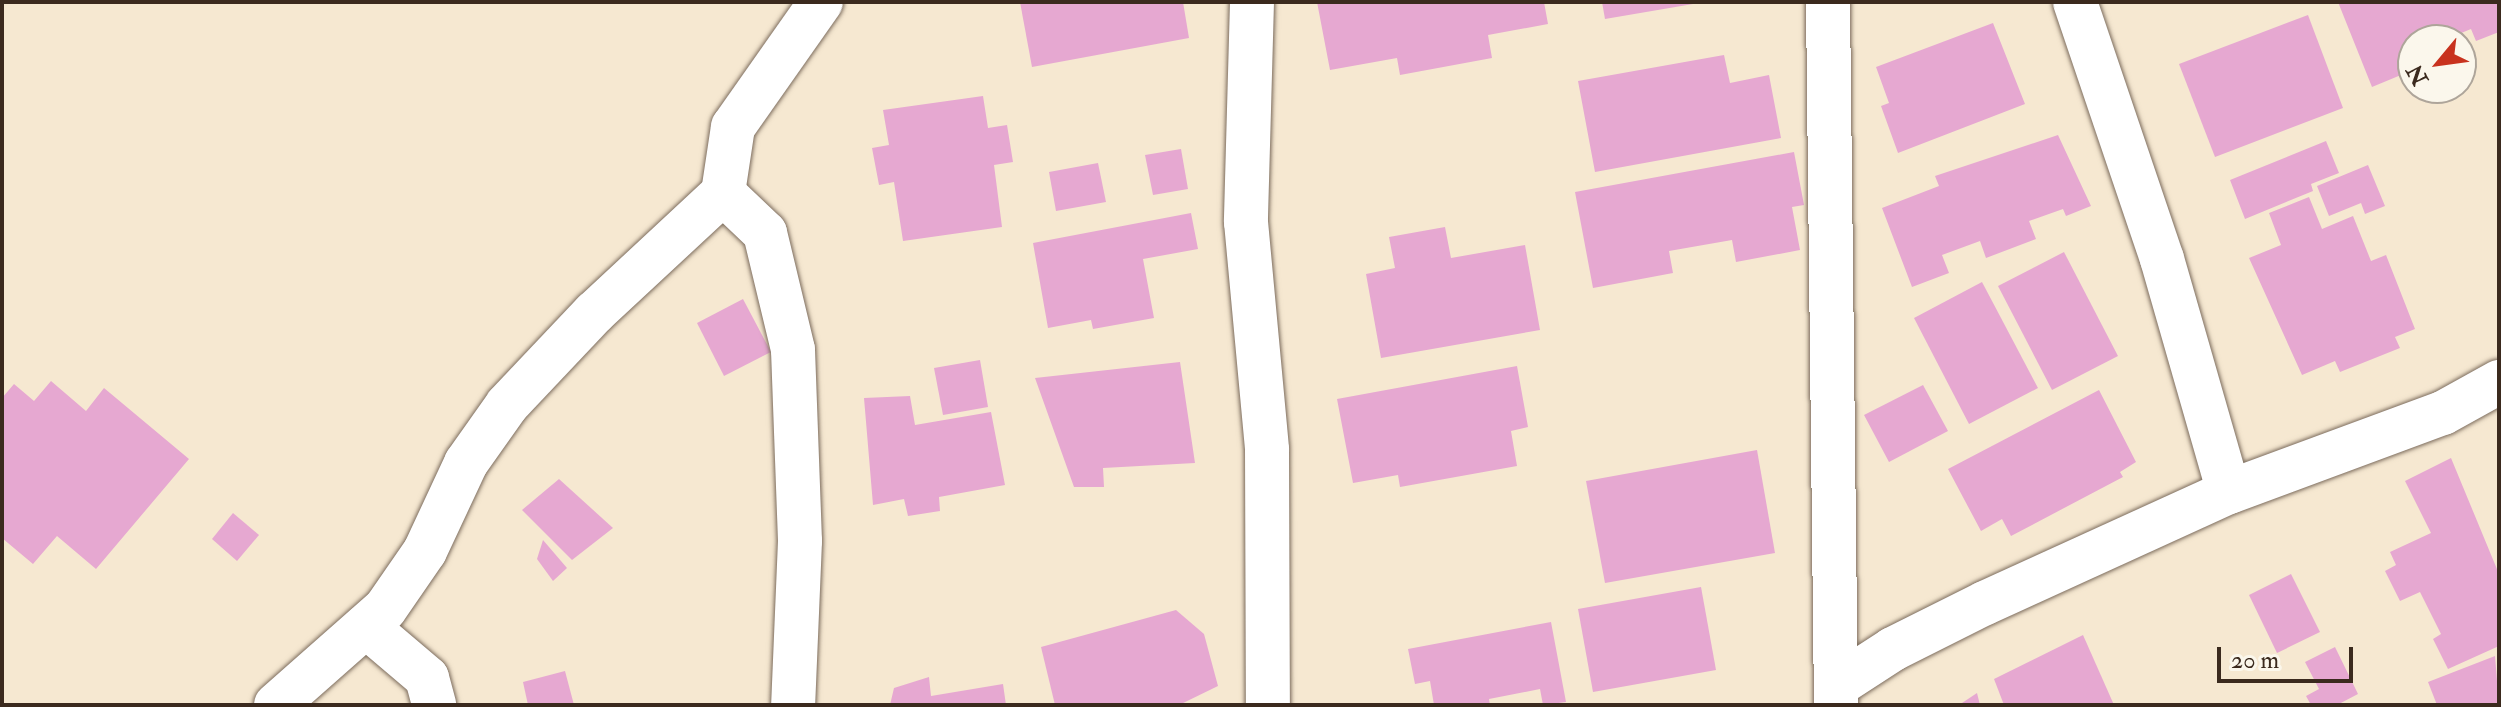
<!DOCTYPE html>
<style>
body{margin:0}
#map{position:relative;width:2501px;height:707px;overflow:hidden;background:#f6e8d1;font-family:"IM FELL Double Pica",serif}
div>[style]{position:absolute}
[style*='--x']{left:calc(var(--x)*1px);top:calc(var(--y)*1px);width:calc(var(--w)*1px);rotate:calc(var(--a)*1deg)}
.building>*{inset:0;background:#e6a8d1}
.roads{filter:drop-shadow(0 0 2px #7c6c5d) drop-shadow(0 0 2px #7c6c5d)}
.minor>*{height:44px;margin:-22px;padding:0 22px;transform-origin:22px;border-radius:22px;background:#fff}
span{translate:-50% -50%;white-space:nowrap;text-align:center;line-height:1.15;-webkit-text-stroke:8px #fbf7ec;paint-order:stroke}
.frame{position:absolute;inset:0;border:4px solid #3b2a1e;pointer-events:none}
.north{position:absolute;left:2397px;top:24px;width:80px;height:80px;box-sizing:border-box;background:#fbf7ec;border:2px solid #aea59a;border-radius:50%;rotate:241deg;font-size:22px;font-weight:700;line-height:32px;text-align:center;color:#3b2a1e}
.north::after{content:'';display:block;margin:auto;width:28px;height:36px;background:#c8321e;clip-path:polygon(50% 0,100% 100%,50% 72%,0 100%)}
.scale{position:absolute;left:2217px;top:647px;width:136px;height:36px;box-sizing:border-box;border:4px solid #3b2a1e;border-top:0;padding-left:10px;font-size:24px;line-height:28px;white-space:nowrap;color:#3b2a1e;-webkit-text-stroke:6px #fbf7ec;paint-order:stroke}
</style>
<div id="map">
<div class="building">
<i style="clip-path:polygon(1020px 2px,1183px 2px,1189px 38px,1032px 67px)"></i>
<i style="clip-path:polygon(1317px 2px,1544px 2px,1548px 24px,1488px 35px,1492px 58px,1400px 75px,1397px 58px,1330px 70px)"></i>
<i style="clip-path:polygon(1602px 2px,1693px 2px,1693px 4px,1605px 19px)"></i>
<i style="clip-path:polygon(2338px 2px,2499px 2px,2499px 32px,2476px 41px,2471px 29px,2444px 40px,2413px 40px,2413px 70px,2372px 87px)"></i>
<i style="clip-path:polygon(2308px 15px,2343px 108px,2215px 157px,2179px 64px)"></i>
<i style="clip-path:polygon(1993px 23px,2025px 104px,1898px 153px,1881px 106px,1889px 103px,1876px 67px)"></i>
<i style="clip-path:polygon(1724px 55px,1730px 83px,1769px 75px,1781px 138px,1595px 172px,1578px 81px)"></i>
<i style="clip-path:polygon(983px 96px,988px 128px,1007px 125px,1013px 162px,994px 165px,1002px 227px,903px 241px,894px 182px,879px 185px,872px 148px,889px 145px,883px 110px)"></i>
<i style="clip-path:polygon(2058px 135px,2091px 206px,2066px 216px,2063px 209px,2029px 221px,2036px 239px,1986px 258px,1980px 241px,1942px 255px,1949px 273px,1912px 287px,1882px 208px,1939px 186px,1935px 176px)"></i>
<i style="clip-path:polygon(2326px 141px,2339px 173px,2311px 184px,2313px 191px,2245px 219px,2230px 180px)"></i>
<i style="clip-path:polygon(1181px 149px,1188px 189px,1153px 195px,1145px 155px)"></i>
<i style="clip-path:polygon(1794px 152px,1804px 205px,1792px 207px,1800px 250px,1736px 262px,1732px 240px,1669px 251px,1673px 273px,1593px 288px,1575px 192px)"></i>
<i style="clip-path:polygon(1098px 163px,1106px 202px,1056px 211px,1049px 172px)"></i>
<i style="clip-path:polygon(2368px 165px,2385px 206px,2365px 214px,2361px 203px,2329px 216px,2317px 186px)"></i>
<i style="clip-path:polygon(2309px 197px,2322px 229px,2353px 216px,2371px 261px,2386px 255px,2415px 329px,2395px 337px,2400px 348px,2340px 372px,2335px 361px,2302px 375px,2249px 258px,2281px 245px,2269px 213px)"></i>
<i style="clip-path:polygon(1191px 213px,1198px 249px,1143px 259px,1154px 318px,1093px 329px,1091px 320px,1048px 328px,1033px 243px)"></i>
<i style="clip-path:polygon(1445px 227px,1451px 258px,1525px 245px,1540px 330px,1381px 358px,1366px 274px,1395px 268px,1389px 237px)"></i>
<i style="clip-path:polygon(2064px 252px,2118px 356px,2052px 390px,1998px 286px)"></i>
<i style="clip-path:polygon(1982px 282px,2038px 388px,1969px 424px,1914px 318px)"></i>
<i style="clip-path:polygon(743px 299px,771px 352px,724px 376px,697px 323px)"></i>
<i style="clip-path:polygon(980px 360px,988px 407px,943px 415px,934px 368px)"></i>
<i style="clip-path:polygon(1180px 362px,1195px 463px,1103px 468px,1104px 487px,1074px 487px,1035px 378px)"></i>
<i style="clip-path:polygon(1517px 366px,1528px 427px,1511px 431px,1517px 466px,1400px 487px,1398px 475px,1353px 483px,1337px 399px)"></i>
<i style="clip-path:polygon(51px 381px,86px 411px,104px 388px,189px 459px,96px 569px,57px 536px,33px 564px,2px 538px,2px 398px,14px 384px,34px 401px)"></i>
<i style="clip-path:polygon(1923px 385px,1948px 431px,1889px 462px,1864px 415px)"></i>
<i style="clip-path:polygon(2099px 390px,2136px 462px,2120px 472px,2123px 477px,2011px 536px,2002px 519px,1981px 531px,1948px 469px)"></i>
<i style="clip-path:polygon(910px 396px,915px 425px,991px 412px,1005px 485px,939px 497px,940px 511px,908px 516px,904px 499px,873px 505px,864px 398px)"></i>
<i style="clip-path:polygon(1757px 450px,1775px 553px,1605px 583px,1586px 481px)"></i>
<i style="clip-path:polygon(2451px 458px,2499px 574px,2499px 646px,2448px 669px,2433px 639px,2441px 634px,2420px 592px,2400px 601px,2385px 571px,2396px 565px,2390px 552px,2431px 533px,2405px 481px)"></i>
<i style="clip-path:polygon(559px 479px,613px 528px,572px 560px,522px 510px)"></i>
<i style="clip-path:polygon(233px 513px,259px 535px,237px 561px,212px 539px)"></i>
<i style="clip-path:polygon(543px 540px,567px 568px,553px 581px,537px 559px)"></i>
<i style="clip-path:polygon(2291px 574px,2320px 632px,2277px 653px,2249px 595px)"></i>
<i style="clip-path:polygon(1701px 587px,1716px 670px,1593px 692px,1578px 609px)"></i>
<i style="clip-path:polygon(1176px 610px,1204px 634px,1218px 686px,1179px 705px,1055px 705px,1041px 647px)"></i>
<i style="clip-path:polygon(1551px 622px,1566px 702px,1543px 705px,1540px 689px,1489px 699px,1490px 705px,1434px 705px,1430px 681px,1415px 684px,1408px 649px)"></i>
<i style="clip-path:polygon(2083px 635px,2114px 705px,2004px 705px,1994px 679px)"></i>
<i style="clip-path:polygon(2335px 647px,2358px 694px,2337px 705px,2311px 705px,2306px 696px,2319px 689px,2305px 662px)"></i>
<i style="clip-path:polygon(2495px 656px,2499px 705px,2437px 705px,2428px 682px)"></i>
<i style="clip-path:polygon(565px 671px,574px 705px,528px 705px,523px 682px)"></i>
<i style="clip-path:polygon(929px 677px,931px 696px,1003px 684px,1006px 705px,890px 705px,894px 688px)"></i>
<i style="clip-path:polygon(1977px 693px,1980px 705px,1959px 705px)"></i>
</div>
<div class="roads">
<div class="minor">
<i style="--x:1252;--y:2;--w:220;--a:91.6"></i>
<i style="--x:1246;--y:222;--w:229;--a:84.7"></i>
<i style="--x:1267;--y:450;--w:255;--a:89.8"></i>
<i style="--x:1828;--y:2;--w:703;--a:89.35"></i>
<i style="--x:2075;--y:2;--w:271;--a:71.3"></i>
<i style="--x:2162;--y:259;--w:242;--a:74"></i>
<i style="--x:723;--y:193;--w:58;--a:43.6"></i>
<i style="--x:765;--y:233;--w:120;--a:76.5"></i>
<i style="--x:793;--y:350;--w:191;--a:87.9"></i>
<i style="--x:800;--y:541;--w:164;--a:92.4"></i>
<i style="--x:366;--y:626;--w:80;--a:40.4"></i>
<i style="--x:427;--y:678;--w:28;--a:75"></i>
<i style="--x:1836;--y:686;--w:68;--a:-33"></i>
<i style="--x:1893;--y:649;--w:103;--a:-26.6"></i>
<i style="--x:1985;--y:603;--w:268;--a:-24.5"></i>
<i style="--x:2229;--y:492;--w:228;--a:-20.3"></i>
<i style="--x:2443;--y:413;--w:64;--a:-29"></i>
<i style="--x:276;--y:705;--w:145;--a:-41.4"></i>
<i style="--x:385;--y:609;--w:70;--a:-55.4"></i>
<i style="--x:425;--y:551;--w:97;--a:-65"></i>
<i style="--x:466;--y:463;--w:71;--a:-54.7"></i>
<i style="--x:507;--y:405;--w:127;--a:-46.6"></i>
<i style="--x:594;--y:313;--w:176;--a:-42.9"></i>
<i style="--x:723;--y:193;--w:67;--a:-81.4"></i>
<i style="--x:733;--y:127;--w:153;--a:-54.9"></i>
</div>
</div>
<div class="frame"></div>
<div class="north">N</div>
<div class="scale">20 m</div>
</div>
